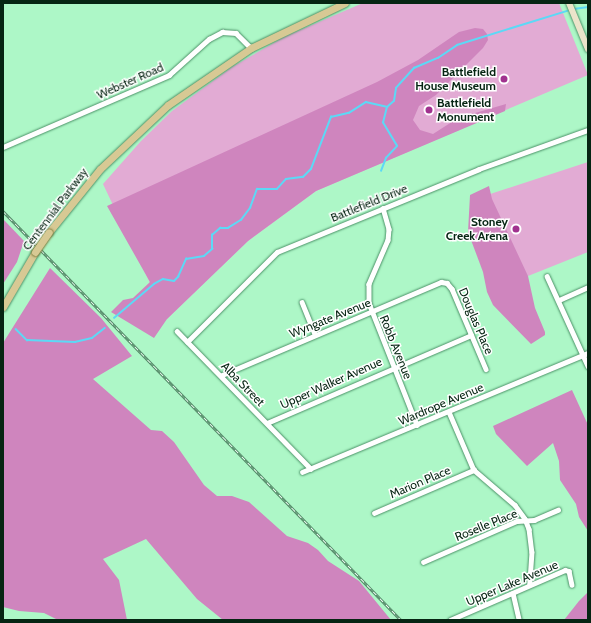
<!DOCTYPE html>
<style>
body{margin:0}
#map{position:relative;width:591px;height:623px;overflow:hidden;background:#adf7c7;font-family:Cabin,sans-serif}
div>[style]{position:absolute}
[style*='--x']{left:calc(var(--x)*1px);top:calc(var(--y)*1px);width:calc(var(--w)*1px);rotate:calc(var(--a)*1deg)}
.green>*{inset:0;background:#e2abd4}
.forest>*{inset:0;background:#cf85be}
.stream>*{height:1.5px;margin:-0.75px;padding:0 0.75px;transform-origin:0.75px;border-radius:0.75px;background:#5cd9f6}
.roads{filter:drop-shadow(0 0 1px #4b9267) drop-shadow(0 0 1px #4b9267)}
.minor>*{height:4.5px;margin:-2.25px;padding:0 2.25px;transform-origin:2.25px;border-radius:2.25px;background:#fff}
.secondary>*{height:6px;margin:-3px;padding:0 3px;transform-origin:3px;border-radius:3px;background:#ebe4ca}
.primary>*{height:7px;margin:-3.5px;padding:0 3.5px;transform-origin:3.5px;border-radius:3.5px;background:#d7c994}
.rail>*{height:3px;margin-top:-1.5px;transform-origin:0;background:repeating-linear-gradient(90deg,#fff 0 4.5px,#548767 0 9px);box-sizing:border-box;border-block:1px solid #548767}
.bridges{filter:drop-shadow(0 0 1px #7c7839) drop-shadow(0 0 1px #7c7839)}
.primary-bridge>*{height:7px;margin:-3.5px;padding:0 3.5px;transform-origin:3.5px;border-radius:3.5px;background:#d7c994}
.dots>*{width:11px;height:11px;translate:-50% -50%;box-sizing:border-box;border:2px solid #fff;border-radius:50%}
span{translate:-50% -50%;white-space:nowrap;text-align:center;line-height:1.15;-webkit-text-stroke:3px #fff;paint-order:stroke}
.poi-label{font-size:12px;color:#062513;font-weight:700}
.right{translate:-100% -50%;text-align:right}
.left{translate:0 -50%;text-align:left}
.street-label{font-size:12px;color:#062513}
.frame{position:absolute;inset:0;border:4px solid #062513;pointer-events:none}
</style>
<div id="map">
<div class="green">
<i style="clip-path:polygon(363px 3px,559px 3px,588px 75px,316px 191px,248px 241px,167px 319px,103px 184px,141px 141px,172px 111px,232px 67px,284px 37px)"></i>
<i style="clip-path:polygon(588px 162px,588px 252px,528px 276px,475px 199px)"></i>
</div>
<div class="forest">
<i style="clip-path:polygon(475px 28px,483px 29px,487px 34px,488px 40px,483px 48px,436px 95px,419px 106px,413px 120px,420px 130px,433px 134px,458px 118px,506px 104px,505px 111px,316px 191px,248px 241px,167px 319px,154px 338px,111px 312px,123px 300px,133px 298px,150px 282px,107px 206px,377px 82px,418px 60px,459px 32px)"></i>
<i style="clip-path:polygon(489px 186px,492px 199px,528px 276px,535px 308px,545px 332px,545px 335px,531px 344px,493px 305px,487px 292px,483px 272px,468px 232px,470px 195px)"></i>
<i style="clip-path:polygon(3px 219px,24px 241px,17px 262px,3px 284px)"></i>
<i style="clip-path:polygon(50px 268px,101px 318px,132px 356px,93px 379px,151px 430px,162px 431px,174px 442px,204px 485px,217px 496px,232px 496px,249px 502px,287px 536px,308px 543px,318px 550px,328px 561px,359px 581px,391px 620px,223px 620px,197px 599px,146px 539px,103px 559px,119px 580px,127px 620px,58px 620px,44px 613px,19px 611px,3px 607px,3px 343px)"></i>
<i style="clip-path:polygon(572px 390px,588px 425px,588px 531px,579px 517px,576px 504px,560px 480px,559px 461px,553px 443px,527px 466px,496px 434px,493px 426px)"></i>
<i style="clip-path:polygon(588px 592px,588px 620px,564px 620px,579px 601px)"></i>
</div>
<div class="stream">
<i style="--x:574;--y:9;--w:14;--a:-8"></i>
<i style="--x:381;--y:171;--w:14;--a:-69"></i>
<i style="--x:386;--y:158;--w:16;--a:-47"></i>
<i style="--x:397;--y:146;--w:27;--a:-121"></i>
<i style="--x:383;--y:123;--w:16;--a:-76"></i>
<i style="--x:114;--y:318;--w:52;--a:-40.4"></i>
<i style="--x:154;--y:284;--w:10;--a:-29"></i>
<i style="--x:163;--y:279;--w:11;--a:10"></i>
<i style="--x:174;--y:281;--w:6;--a:-45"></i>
<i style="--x:178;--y:277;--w:20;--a:-66"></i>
<i style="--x:186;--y:259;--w:18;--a:-9"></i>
<i style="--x:204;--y:256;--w:11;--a:-41"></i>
<i style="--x:212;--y:249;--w:14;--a:-90"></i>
<i style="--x:212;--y:235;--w:11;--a:-41"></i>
<i style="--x:220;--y:228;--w:8;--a:0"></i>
<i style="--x:228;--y:228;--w:15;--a:-32"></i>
<i style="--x:241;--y:220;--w:15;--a:-53"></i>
<i style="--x:250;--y:208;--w:20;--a:-70"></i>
<i style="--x:257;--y:189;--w:20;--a:0"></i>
<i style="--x:277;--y:189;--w:13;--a:-48"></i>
<i style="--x:286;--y:179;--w:17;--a:-7"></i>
<i style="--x:303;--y:177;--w:11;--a:-45"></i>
<i style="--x:311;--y:169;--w:56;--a:-69"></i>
<i style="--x:331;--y:117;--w:18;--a:-13"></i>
<i style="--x:349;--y:113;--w:20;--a:-33"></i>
<i style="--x:366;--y:102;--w:22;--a:13"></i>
<i style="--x:387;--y:107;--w:9;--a:-41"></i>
<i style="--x:394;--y:101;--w:13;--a:-81"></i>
<i style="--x:396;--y:88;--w:27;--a:-48"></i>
<i style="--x:414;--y:68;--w:26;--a:-23"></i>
<i style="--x:438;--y:58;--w:23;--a:-34"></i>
<i style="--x:457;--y:45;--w:115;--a:-17.2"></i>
<i style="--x:16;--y:329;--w:16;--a:45"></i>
<i style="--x:27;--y:340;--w:48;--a:2.4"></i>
<i style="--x:75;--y:342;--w:17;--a:-13"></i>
<i style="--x:92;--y:338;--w:16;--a:-38"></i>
</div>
<div class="roads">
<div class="minor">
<i style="--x:3;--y:147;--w:181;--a:-23.4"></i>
<i style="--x:169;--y:75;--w:54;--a:-42"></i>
<i style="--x:209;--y:39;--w:15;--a:-28"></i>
<i style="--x:222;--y:32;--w:14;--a:4"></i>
<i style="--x:236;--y:33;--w:21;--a:45"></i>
<i style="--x:383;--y:208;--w:22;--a:74"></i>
<i style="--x:389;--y:229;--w:11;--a:95"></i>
<i style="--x:388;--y:240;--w:48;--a:113.4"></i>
<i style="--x:369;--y:284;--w:19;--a:90"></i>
<i style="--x:369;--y:303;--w:131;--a:68.5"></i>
<i style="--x:547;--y:276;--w:99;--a:65.5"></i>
<i style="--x:559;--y:300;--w:32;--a:-24"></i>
<i style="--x:302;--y:302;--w:35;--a:68"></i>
<i style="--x:177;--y:331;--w:192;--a:45.8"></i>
<i style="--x:187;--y:342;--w:127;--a:-45"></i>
<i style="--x:277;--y:252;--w:218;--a:-22.3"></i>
<i style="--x:479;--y:169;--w:116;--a:-19.7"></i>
<i style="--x:222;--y:375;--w:238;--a:-23"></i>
<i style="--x:441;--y:282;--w:6;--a:9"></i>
<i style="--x:447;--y:283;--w:8;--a:50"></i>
<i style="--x:452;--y:289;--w:87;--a:67"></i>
<i style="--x:449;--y:412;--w:63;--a:66.7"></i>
<i style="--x:474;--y:470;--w:54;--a:40.5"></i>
<i style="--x:515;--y:505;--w:17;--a:54"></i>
<i style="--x:525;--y:519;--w:11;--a:68"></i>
<i style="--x:529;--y:529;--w:23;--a:83"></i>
<i style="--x:532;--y:552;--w:32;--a:94"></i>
<i style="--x:267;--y:423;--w:222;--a:-23.3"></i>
<i style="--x:302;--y:472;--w:310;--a:-22.6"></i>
<i style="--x:374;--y:513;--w:109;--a:-23.3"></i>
<i style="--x:423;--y:562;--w:103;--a:-23.6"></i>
<i style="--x:517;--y:521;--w:17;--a:-3"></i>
<i style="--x:534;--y:520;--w:26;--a:-23"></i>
<i style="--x:513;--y:593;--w:28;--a:77"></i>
<i style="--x:450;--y:620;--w:125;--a:-23.5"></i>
<i style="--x:565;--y:570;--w:4;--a:14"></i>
<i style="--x:569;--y:571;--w:14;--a:78"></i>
</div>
<div class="secondary">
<i style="--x:569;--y:3;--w:50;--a:67.6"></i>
</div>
<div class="primary">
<i style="--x:49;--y:232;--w:81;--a:-51"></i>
<i style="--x:100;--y:169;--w:93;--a:-43.3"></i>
<i style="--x:168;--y:105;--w:101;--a:-34.5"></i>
<i style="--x:251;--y:48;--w:104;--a:-25.6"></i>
<i style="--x:3;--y:307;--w:64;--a:-59.8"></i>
</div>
</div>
<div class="rail">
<i style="--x:3;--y:211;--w:571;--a:45.78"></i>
</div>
<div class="bridges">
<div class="primary-bridge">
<i style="--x:35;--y:252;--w:24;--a:-55"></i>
</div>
</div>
<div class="dots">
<i style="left:504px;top:79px;background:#a1328f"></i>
<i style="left:429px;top:110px;background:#a1328f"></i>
<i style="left:516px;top:229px;background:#a1328f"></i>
</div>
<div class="poi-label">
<span class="right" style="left:496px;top:79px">Battlefield<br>House Museum</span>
<span class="left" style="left:437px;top:110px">Battlefield<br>Monument</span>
<span class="right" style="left:508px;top:229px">Stoney<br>Creek Arena</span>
</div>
<div class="street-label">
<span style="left:130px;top:81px;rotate:-24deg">Webster Road</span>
<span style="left:369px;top:203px;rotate:-22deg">Battlefield Drive</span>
<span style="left:55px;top:209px;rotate:-53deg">Centennial Parkway</span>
<span style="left:330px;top:318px;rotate:-22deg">Wyngate Avenue</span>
<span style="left:476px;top:321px;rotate:67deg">Douglas Place</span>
<span style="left:396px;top:347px;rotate:68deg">Robb Avenue</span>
<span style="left:331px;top:383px;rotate:-24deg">Upper Walker Avenue</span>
<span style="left:243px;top:384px;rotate:46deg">Alba Street</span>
<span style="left:441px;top:404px;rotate:-23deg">Wardrope Avenue</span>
<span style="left:420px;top:482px;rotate:-23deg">Marion Place</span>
<span style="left:486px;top:525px;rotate:-22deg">Roselle Place</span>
<span style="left:512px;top:583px;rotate:-23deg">Upper Lake Avenue</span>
</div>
<div class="frame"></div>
</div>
